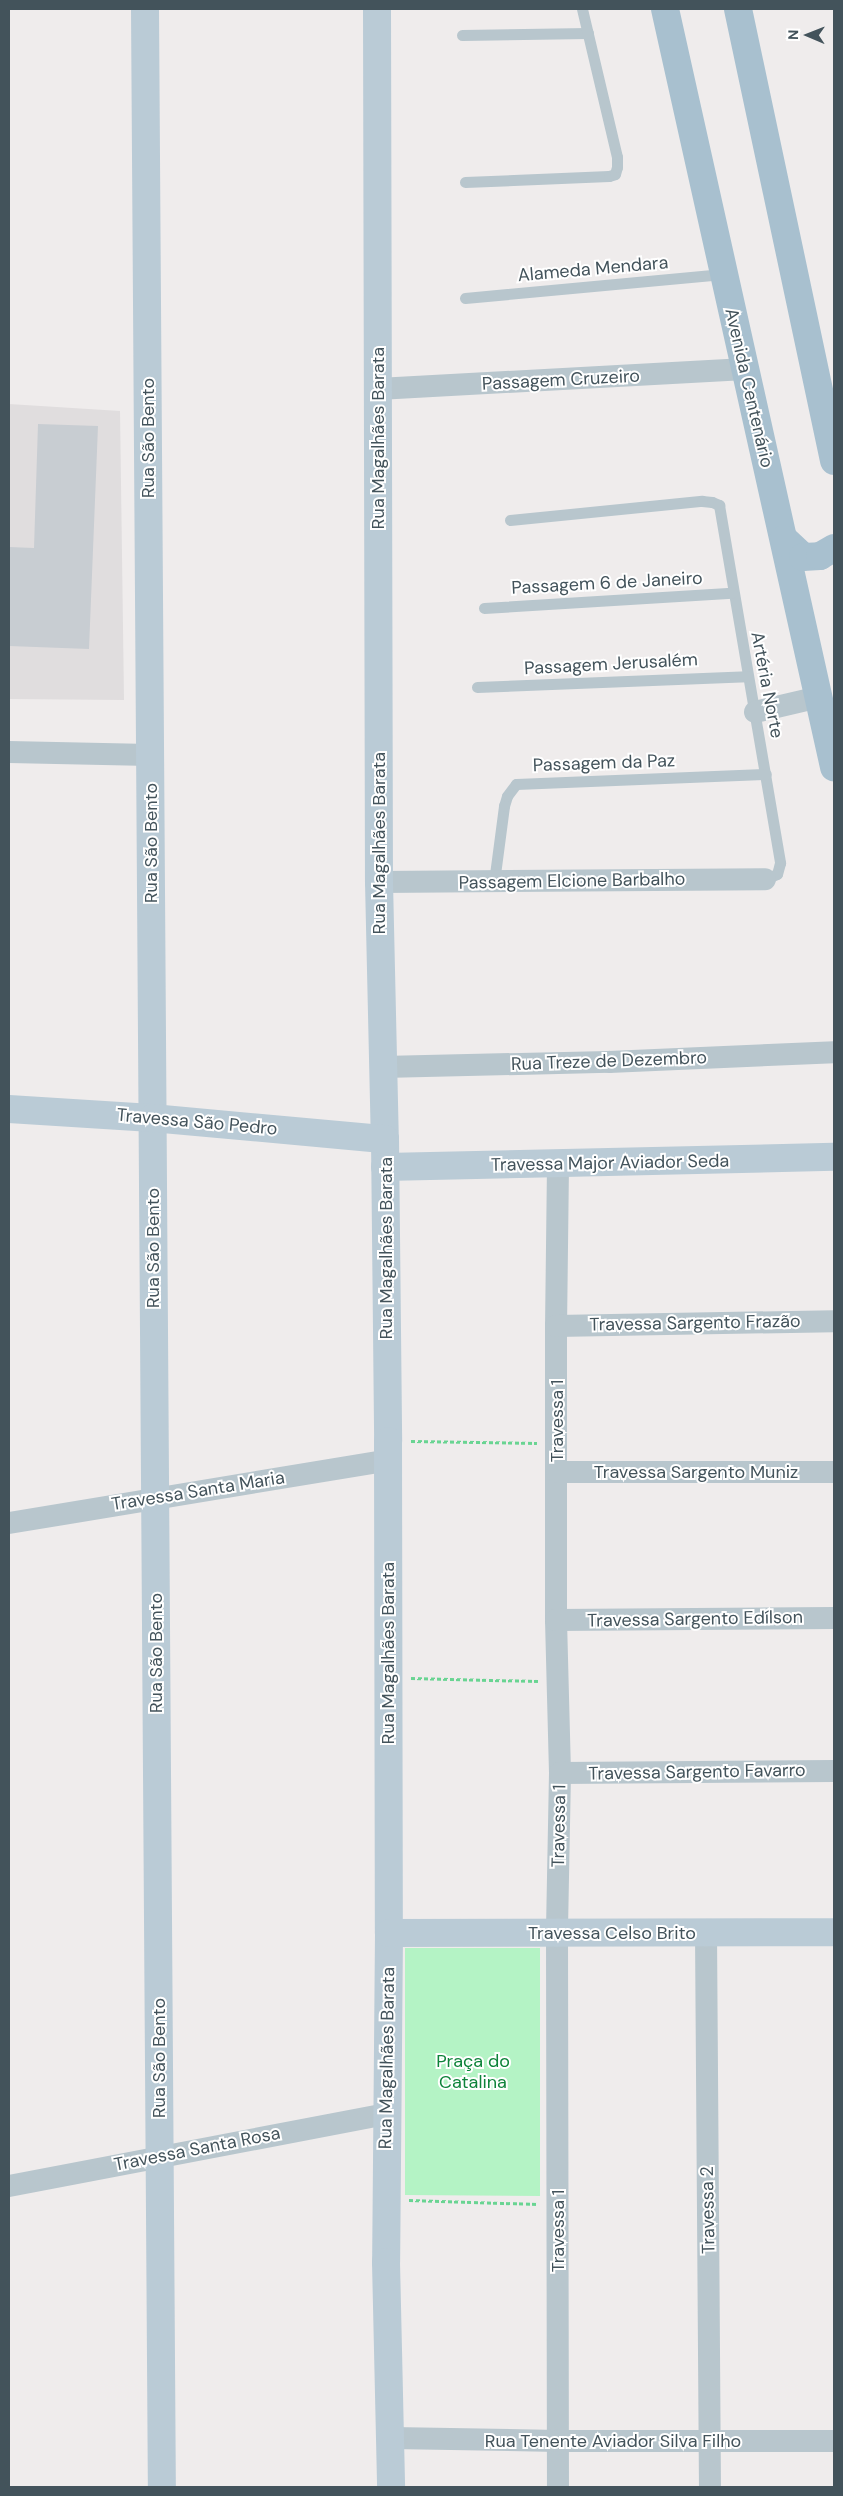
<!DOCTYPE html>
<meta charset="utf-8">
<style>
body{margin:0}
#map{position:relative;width:843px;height:2496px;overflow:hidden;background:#efecec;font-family:"DM Sans",sans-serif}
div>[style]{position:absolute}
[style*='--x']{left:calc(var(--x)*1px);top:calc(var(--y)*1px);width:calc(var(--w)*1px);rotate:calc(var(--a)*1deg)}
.education>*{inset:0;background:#e0ddde}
.green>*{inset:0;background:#b4f3c5}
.building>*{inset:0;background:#c8cdd2}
.path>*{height:3px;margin-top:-1.5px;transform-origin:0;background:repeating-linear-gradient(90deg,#69d492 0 4px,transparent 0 6.5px)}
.lane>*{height:11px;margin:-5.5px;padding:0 5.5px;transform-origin:5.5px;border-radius:5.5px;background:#b8c6cd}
.street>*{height:22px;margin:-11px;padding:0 11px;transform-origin:11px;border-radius:11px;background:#b8c6cd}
.secondary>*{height:28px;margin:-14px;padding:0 14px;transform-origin:14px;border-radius:14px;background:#bacbd6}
.primary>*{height:28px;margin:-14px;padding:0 14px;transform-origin:14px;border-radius:14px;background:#a8c0cf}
span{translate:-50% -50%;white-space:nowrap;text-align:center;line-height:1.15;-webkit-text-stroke:4px #fff;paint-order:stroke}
.street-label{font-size:18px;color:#43535b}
.park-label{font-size:18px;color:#0d8339}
.frame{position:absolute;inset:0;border:10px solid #43535b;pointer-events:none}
.north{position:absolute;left:783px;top:10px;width:50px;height:50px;-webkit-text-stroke:4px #fff;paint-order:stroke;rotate:271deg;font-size:14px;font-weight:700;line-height:20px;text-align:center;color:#43535b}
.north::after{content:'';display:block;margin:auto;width:18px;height:22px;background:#43535b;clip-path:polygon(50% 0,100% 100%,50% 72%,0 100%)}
</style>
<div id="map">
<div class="education">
<i style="clip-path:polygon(9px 404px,120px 411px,124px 700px,9px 699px)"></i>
</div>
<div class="green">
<i style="clip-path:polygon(405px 1948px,540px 1948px,540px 2196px,405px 2195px)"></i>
</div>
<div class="building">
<i style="clip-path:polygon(38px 424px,98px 426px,89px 649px,9px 646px,9px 547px,34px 548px)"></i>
</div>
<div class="path">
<i style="--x:411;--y:1441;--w:126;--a:0.9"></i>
<i style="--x:411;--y:1678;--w:127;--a:1.4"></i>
<i style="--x:409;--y:2200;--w:129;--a:1.8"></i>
</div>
<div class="lane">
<i style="--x:462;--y:35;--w:126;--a:-0.9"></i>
<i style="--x:465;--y:182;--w:144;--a:-2.4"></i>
<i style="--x:609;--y:176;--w:6;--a:-18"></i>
<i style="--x:615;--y:174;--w:7;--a:-74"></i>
<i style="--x:617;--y:167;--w:10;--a:-90"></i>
<i style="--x:617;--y:157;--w:152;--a:-103.3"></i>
<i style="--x:465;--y:298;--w:259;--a:-5.3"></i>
<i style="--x:510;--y:520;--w:193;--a:-5.7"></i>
<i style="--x:702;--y:501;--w:10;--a:6"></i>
<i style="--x:712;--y:502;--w:8;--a:23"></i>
<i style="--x:719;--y:505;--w:363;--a:80.3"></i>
<i style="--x:780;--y:863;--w:11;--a:105"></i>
<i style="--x:777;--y:874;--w:13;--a:157"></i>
<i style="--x:484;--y:608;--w:248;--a:-3.5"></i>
<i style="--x:477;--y:687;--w:270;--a:-2.3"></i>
<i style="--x:494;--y:882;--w:77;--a:-82.5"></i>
<i style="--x:504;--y:806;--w:10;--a:-73"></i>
<i style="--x:507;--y:796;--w:15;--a:-53"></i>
<i style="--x:516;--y:784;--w:250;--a:-2.3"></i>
</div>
<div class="street">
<i style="--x:378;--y:389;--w:368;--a:-3.1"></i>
<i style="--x:755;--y:712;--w:66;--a:-13.2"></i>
<i style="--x:9;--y:752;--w:141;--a:1.2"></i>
<i style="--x:379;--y:882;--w:386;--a:-0.4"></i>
<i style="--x:383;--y:1067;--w:226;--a:-1.3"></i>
<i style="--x:609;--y:1062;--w:225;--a:-2.5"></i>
<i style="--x:558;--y:1165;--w:161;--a:90.7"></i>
<i style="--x:556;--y:1326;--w:294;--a:90"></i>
<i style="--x:556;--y:1620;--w:153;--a:88.5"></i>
<i style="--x:560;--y:1773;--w:160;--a:91.1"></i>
<i style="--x:557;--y:1933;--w:554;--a:89.9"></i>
<i style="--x:556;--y:1326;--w:278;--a:-1"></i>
<i style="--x:557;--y:1472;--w:277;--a:0"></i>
<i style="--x:9;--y:1523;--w:384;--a:-9.4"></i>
<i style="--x:556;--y:1620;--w:278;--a:-0.4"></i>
<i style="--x:560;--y:1773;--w:274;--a:-0.4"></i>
<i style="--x:706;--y:1933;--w:554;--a:89.59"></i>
<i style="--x:9;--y:2186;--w:384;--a:-10.8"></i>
<i style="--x:392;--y:2438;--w:166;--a:1"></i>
<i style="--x:558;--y:2441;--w:276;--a:0"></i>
</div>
<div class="secondary">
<i style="--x:145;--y:9;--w:2478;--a:89.61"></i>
<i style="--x:377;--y:9;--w:873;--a:89.87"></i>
<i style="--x:379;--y:882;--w:257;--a:88.7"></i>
<i style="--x:385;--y:1139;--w:302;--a:89.4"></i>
<i style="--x:388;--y:1441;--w:492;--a:89.9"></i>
<i style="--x:389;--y:1933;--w:329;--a:90.5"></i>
<i style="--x:386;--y:2262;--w:225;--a:88.7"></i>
<i style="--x:9;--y:1109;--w:143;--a:3.6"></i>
<i style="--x:152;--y:1118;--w:234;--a:5.2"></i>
<i style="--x:385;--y:1167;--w:449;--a:-1.3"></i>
<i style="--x:389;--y:1933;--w:445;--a:-0.1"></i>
</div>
<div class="primary">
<i style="--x:665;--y:9;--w:777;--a:77.43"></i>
<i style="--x:738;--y:9;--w:462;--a:78"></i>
<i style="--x:784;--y:539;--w:26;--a:43"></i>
<i style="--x:803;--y:557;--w:17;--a:-3"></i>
<i style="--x:820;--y:556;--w:16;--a:-30"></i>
</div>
<div class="street-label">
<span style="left:593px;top:269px;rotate:-5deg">Alameda Mendara</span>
<span style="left:561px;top:380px;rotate:-3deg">Passagem Cruzeiro</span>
<span style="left:749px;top:388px;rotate:77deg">Avenida Centenário</span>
<span style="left:148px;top:438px;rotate:-90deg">Rua São Bento</span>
<span style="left:378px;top:438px;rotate:-90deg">Rua Magalhães Barata</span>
<span style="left:607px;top:583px;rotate:-3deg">Passagem 6 de Janeiro</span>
<span style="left:611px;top:664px;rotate:-3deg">Passagem Jerusalém</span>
<span style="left:767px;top:685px;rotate:79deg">Artéria Norte</span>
<span style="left:604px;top:763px;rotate:-2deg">Passagem da Paz</span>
<span style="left:151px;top:843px;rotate:-90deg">Rua São Bento</span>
<span style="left:379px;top:843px;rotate:-90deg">Rua Magalhães Barata</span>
<span style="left:572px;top:881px;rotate:-1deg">Passagem Elcione Barbalho</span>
<span style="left:609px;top:1061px;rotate:-2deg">Rua Treze de Dezembro</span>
<span style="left:197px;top:1122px;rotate:5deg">Travessa São Pedro</span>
<span style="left:610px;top:1163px;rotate:-1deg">Travessa Major Aviador Seda</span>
<span style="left:153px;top:1248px;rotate:-90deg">Rua São Bento</span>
<span style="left:386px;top:1248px;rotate:-90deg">Rua Magalhães Barata</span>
<span style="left:695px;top:1323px;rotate:-1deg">Travessa Sargento Frazão</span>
<span style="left:557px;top:1421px;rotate:-90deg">Travessa 1</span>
<span style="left:696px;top:1472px">Travessa Sargento Muniz</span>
<span style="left:198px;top:1491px;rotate:-9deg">Travessa Santa Maria</span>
<span style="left:695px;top:1619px;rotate:-1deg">Travessa Sargento Edílson</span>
<span style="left:156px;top:1653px;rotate:-90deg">Rua São Bento</span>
<span style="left:388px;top:1653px;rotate:-90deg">Rua Magalhães Barata</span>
<span style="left:697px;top:1772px;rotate:-1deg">Travessa Sargento Favarro</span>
<span style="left:559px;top:1826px;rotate:-89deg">Travessa 1</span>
<span style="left:612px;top:1933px">Travessa Celso Brito</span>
<span style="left:159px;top:2058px;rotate:-90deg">Rua São Bento</span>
<span style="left:387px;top:2058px;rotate:-89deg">Rua Magalhães Barata</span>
<span style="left:197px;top:2149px;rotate:-11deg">Travessa Santa Rosa</span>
<span style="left:708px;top:2210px;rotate:-91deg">Travessa 2</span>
<span style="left:558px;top:2231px;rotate:-90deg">Travessa 1</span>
<span style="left:613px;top:2441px">Rua Tenente Aviador Silva Filho</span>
</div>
<div class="park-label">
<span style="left:473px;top:2072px">Praça do<br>Catalina</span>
</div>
<div class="frame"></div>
<div class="north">N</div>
</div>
